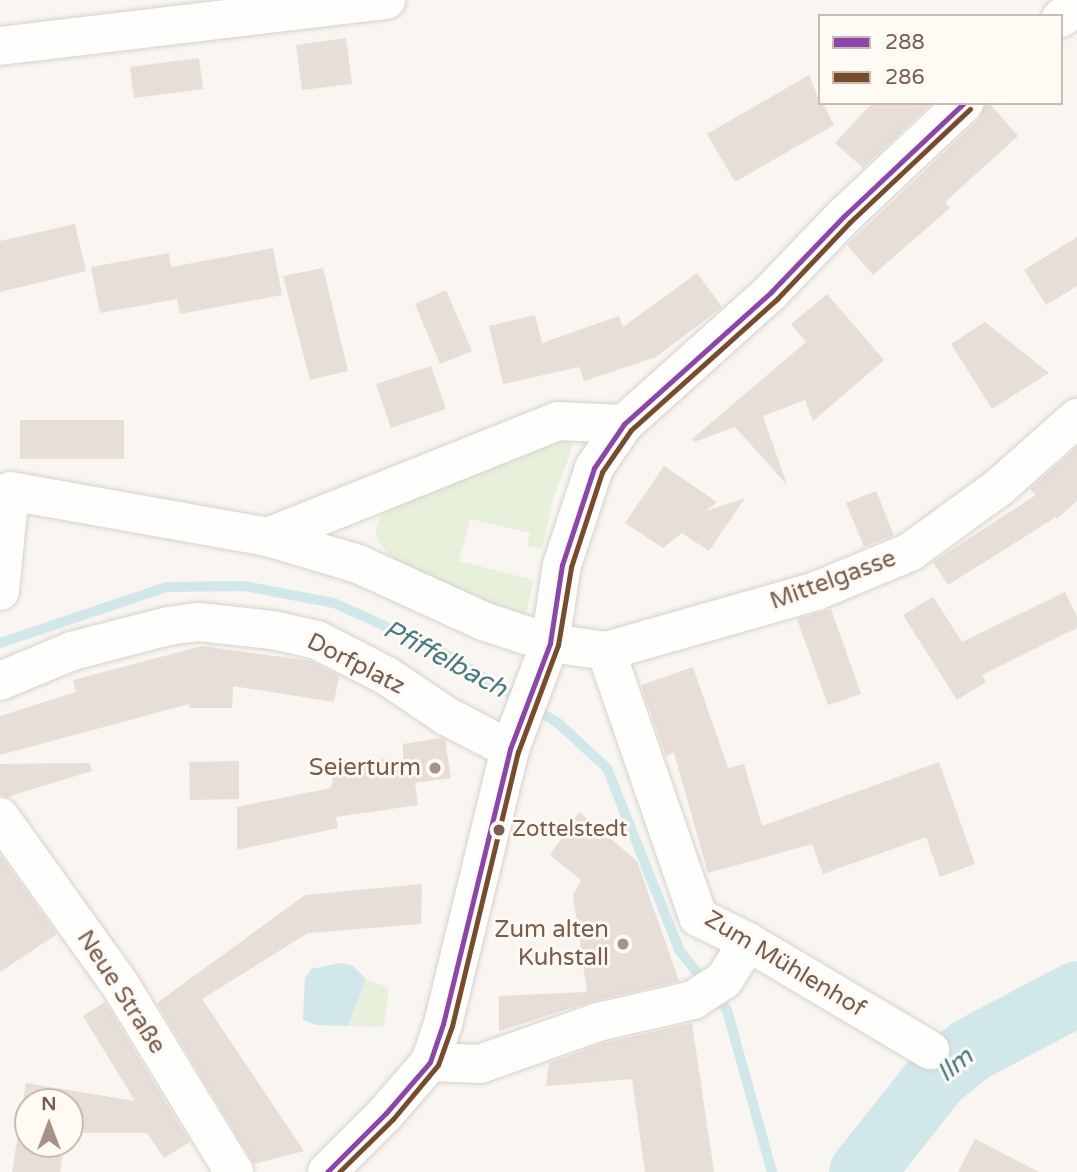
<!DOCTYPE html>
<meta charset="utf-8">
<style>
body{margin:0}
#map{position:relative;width:1077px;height:1172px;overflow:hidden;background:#f9f5f0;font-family:"Varela Round",sans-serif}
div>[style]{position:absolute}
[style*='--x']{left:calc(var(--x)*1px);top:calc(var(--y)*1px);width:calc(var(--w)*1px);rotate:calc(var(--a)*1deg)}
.green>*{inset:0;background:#e7f0db}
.water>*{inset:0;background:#d0e8ea}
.stream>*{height:10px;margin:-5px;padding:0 5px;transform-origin:5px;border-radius:5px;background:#d0e8ea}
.river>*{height:65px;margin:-32.5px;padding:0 32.5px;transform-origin:32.5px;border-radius:32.5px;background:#d0e8ea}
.building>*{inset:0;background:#e6ded7}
.roads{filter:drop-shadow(0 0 2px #d7d1cb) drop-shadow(0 0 2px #d7d1cb)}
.minor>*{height:38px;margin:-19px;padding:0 19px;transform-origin:19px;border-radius:19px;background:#fefefd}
.bus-1>*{height:5px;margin:-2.5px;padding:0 2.5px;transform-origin:2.5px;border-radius:2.5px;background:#8e44ad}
.bus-2>*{height:5px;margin:-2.5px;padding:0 2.5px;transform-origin:2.5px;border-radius:2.5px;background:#7a4b2a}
.dots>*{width:19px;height:19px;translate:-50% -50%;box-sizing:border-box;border:4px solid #fffaf3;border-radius:50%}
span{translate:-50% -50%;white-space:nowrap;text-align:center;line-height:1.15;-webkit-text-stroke:6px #fffaf3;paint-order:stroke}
.bus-label{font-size:22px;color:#7a5c4d}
.left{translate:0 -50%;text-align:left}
.street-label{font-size:24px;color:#7a5c4d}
.poi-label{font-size:24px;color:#7a5c4d}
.right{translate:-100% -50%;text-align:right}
.water-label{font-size:26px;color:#437c86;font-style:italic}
.legend{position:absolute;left:818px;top:14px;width:245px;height:91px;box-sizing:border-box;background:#fffaf3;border:2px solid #cabbb1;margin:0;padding:9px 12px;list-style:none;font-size:21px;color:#7a5c4d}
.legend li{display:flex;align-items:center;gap:14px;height:35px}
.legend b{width:35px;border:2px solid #cabbb1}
.north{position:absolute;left:14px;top:1088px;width:70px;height:70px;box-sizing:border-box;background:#fffaf3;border:2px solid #cabbb1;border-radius:50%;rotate:0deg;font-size:19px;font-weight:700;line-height:28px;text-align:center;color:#7a5c4d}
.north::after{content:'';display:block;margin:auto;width:24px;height:32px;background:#a69286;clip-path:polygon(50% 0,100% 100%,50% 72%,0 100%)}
</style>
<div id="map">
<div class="green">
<i style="clip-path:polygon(562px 439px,572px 445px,571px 452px,553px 499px,542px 549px,527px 546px,530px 533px,470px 519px,459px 561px,534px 580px,525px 617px,398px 563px,380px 544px,376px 533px,377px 524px,381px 516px,393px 507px)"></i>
<i style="clip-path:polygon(366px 979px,389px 988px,384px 1027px,348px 1026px)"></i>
</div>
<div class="water">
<i style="clip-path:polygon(341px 963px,353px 966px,366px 979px,348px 1026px,317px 1025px,303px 1020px,305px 978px,311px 969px)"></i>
</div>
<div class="stream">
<i style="--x:0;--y:643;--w:175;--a:-18.6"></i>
<i style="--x:166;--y:587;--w:78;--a:-0.7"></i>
<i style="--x:244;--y:586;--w:92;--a:10.7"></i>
<i style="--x:334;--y:603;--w:121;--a:24.4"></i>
<i style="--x:444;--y:653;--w:134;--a:31.6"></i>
<i style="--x:558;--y:723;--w:67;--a:42.6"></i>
<i style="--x:607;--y:768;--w:197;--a:68.3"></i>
<i style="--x:680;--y:951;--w:75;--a:51.5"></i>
<i style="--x:727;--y:1010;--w:168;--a:74.5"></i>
</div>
<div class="river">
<i style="--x:861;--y:1172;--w:122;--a:-51.6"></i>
<i style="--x:937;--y:1076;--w:43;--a:-38.5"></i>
<i style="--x:971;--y:1049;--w:120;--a:-27.8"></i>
</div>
<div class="building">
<i style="clip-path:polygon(346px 38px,352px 84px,302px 90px,296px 45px)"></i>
<i style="clip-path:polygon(199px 58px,203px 89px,134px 98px,130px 67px)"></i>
<i style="clip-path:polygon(809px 75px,820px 103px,823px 103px,834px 125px,735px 182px,707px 134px)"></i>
<i style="clip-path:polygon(872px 103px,932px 103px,863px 168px,835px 143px)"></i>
<i style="clip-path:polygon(985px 103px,989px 103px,1018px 136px,945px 202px,950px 208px,873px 275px,847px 245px,979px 119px)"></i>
<i style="clip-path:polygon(75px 224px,86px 271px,0 292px,0 241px)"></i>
<i style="clip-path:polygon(1077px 237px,1077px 286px,1046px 305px,1024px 270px)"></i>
<i style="clip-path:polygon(273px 248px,282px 295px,180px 314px,177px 299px,100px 313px,91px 267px,169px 253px,171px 267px)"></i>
<i style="clip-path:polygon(323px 268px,348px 371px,310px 380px,283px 276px)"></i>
<i style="clip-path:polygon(697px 273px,722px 307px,656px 357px,584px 381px,579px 367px,503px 384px,489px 326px,535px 315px,542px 343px,619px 316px,623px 327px)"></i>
<i style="clip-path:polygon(446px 290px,472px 351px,440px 364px,415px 304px)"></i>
<i style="clip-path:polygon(827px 294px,884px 360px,813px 421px,805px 400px,763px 416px,787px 485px,735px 427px,694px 442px,692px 439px,806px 342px,791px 324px)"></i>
<i style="clip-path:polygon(985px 322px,1049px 373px,992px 409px,951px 344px)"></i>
<i style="clip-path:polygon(431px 366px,446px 409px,391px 428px,376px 384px)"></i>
<i style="clip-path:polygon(20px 420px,124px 420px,124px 459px,20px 459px)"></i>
<i style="clip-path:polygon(1077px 447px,1077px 501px,1057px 519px,1056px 517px,948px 585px,933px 562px,1036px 495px,1030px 489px)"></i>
<i style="clip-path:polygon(664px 466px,717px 502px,706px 511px,745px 498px,709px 551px,682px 533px,663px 548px,625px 523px)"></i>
<i style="clip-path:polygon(876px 491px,894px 535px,864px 547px,846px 503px)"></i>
<i style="clip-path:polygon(1065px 592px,1077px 617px,1077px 628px,982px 675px,986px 682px,957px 700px,903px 615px,933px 597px,962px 642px)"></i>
<i style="clip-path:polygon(831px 609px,861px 694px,828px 705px,797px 619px)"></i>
<i style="clip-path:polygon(202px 646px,311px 661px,339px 676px,334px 702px,233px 686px,232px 708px,189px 708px,189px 704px,0 755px,0 716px,76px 692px,73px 680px)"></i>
<i style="clip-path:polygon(693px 667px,728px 768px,744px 764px,762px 826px,939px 762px,975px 864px,940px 877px,926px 837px,823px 874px,812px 844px,708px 873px,674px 753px,666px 756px,641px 685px)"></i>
<i style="clip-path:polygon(441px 738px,445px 740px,451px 778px,415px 783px,418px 805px,336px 817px,338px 828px,237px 850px,237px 807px,331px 788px,336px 760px,403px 759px,403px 744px)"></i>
<i style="clip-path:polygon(239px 761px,239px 799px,190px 800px,189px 762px)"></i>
<i style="clip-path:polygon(90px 763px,92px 771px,7px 797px,0 795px,0 764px)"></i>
<i style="clip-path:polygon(579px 812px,637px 861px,679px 981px,593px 1001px,499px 1031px,499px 996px,587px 992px,573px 895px,581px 880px,550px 855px)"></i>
<i style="clip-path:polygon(0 855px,57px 934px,0 972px)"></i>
<i style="clip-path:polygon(422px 884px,421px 924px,308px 933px,202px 999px,304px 1151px,254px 1164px,157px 1003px,305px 895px)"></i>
<i style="clip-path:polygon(105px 1002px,190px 1142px,164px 1158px,147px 1133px,70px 1133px,70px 1102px,28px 1102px,28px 1144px,64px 1144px,60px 1172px,12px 1172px,26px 1083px,135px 1101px,83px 1016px)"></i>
<i style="clip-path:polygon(692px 1023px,714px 1172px,645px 1172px,632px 1079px,546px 1086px,549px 1063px,604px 1043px)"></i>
<i style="clip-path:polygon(975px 1139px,1039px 1172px,958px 1172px)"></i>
</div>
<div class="roads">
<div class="minor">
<i style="--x:1061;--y:18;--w:20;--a:-37"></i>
<i style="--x:0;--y:46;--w:389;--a:-6.8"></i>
<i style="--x:268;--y:537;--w:312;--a:-21.8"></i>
<i style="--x:558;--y:421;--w:66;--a:2.6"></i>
<i style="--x:0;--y:591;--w:100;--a:-84.3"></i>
<i style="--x:10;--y:491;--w:262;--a:10.1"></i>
<i style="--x:268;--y:537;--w:94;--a:16.7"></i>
<i style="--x:358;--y:564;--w:137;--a:24.5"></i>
<i style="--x:483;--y:621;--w:71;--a:18.2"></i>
<i style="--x:550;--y:643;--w:57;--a:8.1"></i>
<i style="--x:606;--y:651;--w:218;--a:-15.9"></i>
<i style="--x:816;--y:591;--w:102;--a:-22.5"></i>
<i style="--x:910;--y:552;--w:109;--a:-36"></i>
<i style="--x:998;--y:488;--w:106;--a:-41.5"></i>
<i style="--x:606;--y:651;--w:281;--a:70.9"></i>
<i style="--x:698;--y:917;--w:56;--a:26.6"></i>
<i style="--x:748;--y:942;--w:212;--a:30.7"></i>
<i style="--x:0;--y:681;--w:78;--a:-22.6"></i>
<i style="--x:72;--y:651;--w:100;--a:-14.5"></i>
<i style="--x:169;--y:626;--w:30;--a:-8"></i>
<i style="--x:199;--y:622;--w:74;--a:6.2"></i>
<i style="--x:273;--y:630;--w:45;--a:12.8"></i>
<i style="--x:317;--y:640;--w:79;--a:27.2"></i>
<i style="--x:387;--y:676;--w:71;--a:34.1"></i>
<i style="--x:446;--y:716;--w:72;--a:27.3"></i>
<i style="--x:0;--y:817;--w:208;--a:54.4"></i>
<i style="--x:121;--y:986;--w:218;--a:58.7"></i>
<i style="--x:430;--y:1062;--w:50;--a:2.3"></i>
<i style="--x:480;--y:1064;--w:125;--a:-19.6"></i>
<i style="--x:598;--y:1022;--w:98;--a:-13"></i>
<i style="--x:693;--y:1000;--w:37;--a:-33"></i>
<i style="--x:724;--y:980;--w:45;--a:-57.7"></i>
<i style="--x:327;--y:1172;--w:83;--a:-45"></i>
<i style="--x:386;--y:1113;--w:67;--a:-49.2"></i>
<i style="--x:430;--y:1062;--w:40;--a:-71.1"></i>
<i style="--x:443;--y:1024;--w:283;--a:-76.3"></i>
<i style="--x:510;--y:749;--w:113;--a:-69.3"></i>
<i style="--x:550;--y:643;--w:79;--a:-81.3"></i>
<i style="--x:562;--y:565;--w:102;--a:-71.7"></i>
<i style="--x:594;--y:468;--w:53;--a:-55.7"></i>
<i style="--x:624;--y:424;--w:198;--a:-41.9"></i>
<i style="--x:771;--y:292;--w:105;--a:-46.2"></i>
<i style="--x:844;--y:216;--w:165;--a:-43.3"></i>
</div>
</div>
<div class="bus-1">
<i style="--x:327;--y:1172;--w:83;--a:-45"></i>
<i style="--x:386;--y:1113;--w:67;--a:-49.2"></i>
<i style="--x:430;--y:1062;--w:40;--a:-71.1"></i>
<i style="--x:443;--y:1024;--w:283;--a:-76.3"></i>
<i style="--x:510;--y:749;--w:113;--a:-69.3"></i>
<i style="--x:550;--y:643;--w:79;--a:-81.3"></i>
<i style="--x:562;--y:565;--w:102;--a:-71.7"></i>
<i style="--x:594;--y:468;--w:53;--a:-55.7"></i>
<i style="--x:624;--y:424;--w:198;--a:-41.9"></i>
<i style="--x:771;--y:292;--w:105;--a:-46.2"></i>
<i style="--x:844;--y:216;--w:165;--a:-43.3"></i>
</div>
<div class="bus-2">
<i style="--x:339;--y:1172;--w:76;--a:-44.5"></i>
<i style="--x:393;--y:1119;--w:70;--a:-50.2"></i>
<i style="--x:438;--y:1065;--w:41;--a:-70.3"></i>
<i style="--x:452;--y:1026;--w:282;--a:-76.5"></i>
<i style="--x:518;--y:752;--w:114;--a:-69.5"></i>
<i style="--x:558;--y:645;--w:79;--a:-80.5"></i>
<i style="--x:571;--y:567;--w:100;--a:-71.9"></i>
<i style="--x:602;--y:472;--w:51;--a:-55.4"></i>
<i style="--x:631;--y:430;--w:196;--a:-41.9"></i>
<i style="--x:777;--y:299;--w:106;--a:-46.5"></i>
<i style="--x:850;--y:222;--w:165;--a:-43.3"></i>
</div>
<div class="dots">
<i style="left:435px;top:768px;background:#a69286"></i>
<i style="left:499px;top:830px;background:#7a5c4d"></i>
<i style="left:623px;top:944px;background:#a69286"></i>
</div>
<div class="bus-label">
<span class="left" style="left:512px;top:830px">Zottelstedt</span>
</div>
<div class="street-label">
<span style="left:833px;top:580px;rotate:-20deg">Mittelgasse</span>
<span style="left:356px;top:664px;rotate:27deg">Dorfplatz</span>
<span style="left:785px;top:964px;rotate:31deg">Zum Mühlenhof</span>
<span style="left:121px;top:992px;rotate:57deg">Neue Straße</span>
</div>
<div class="poi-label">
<span class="right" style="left:421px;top:768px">Seierturm</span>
<span class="right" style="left:609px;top:944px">Zum alten<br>Kuhstall</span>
</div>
<div class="water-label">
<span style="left:445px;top:659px;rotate:28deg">Pfiffelbach</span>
<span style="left:955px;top:1065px;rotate:-39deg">Ilm</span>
</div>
<ul class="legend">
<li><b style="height:9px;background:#8e44ad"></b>288</li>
<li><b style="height:9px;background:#7a4b2a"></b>286</li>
</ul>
<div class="north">N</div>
</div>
